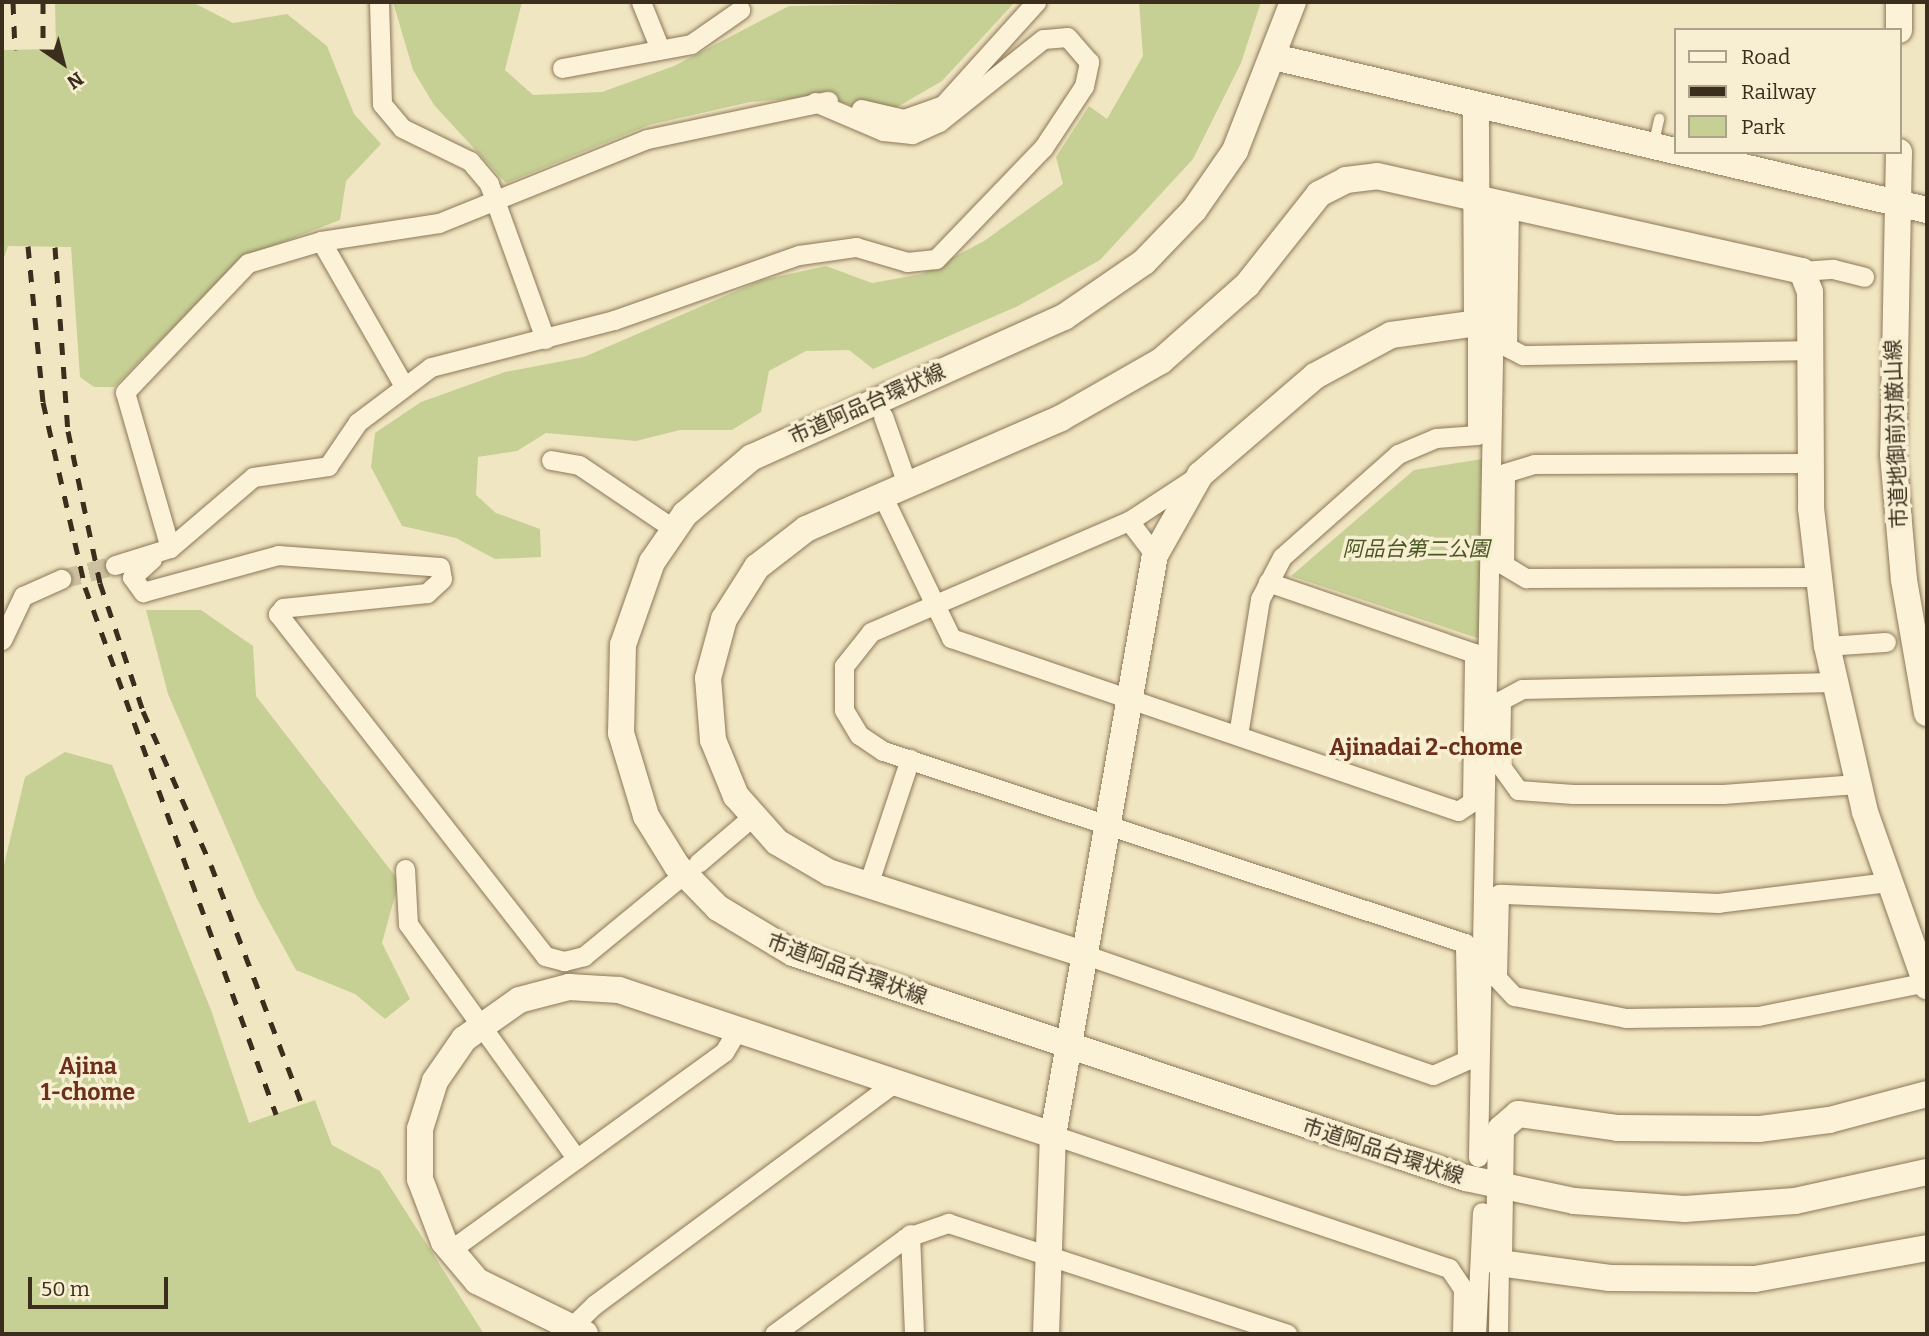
<!DOCTYPE html>
<meta charset="utf-8">
<style>
body{margin:0}
#map{position:relative;width:1929px;height:1336px;overflow:hidden;background:#f1e6c2;font-family:Bitter,"Noto Sans JP",serif}
div>[style]{position:absolute}
[style*='--x']{left:calc(var(--x)*1px);top:calc(var(--y)*1px);width:calc(var(--w)*1px);rotate:calc(var(--a)*1deg)}
.green>*{inset:0;background:#c6d095}
.street-tunnel>*{height:19px;margin-top:-9.5px;transform-origin:0;background:repeating-linear-gradient(90deg,#cdc1a1 0 19px,transparent 0 29px)}
.roads{filter:drop-shadow(0 0 2px #8d7758) drop-shadow(0 0 2px #8d7758)}
.lane>*{height:10px;margin:-5px;padding:0 5px;transform-origin:5px;border-radius:5px;background:#fbf2d7}
.street>*{height:19px;margin:-9.5px;padding:0 9.5px;transform-origin:9.5px;border-radius:9.5px;background:#fbf2d7}
.secondary>*{height:26px;margin:-13px;padding:0 13px;transform-origin:13px;border-radius:13px;background:#fbf2d7}
.rail>*{height:5px;margin-top:-2.5px;transform-origin:0;background:repeating-linear-gradient(90deg,#3b2e1d 0 12px,transparent 0 24px)}
span{translate:-50% -50%;white-space:nowrap;text-align:center;line-height:1.15;-webkit-text-stroke:7px #f8efd3;paint-order:stroke}
.street-label{font-size:21px;color:#3b2e1d}
.park-label{font-size:21px;color:#485922;font-style:italic}
.neighbourhood-label{font-size:23px;color:#6b2f1a;font-weight:700}
.frame{position:absolute;inset:0;border:4px solid #3b2e1d;pointer-events:none}
.legend{position:absolute;left:1674px;top:28px;width:228px;height:126px;box-sizing:border-box;background:#f8efd3;border:2px solid #aca28a;margin:0;padding:9px 12px;list-style:none;font-size:21px;color:#3b2e1d}
.legend li{display:flex;align-items:center;gap:14px;height:35px}
.legend b{width:35px;border:2px solid #aca28a}
.north{position:absolute;left:28px;top:28px;width:70px;height:70px;-webkit-text-stroke:5px #f8efd3;paint-order:stroke;rotate:145deg;font-size:19px;font-weight:700;line-height:28px;text-align:center;color:#3b2e1d}
.north::after{content:'';display:block;margin:auto;width:24px;height:32px;background:#3b2e1d;clip-path:polygon(50% 0,100% 100%,50% 72%,0 100%)}
.scale{position:absolute;left:28px;top:1277px;width:140px;height:32px;box-sizing:border-box;border:4px solid #3b2e1d;border-top:0;padding-left:9px;font-size:21px;line-height:24px;white-space:nowrap;color:#3b2e1d;-webkit-text-stroke:5px #f8efd3;paint-order:stroke}
</style>
<div id="map">
<div class="green">
<i style="clip-path:polygon(55px 2px,192px 2px,233px 23px,287px 14px,327px 46px,354px 114px,381px 144px,346px 181px,340px 220px,242px 258px,114px 387px,94px 387px,80px 377px,71px 247px,8px 246px,2px 263px,2px 50px,56px 49px)"></i>
<i style="clip-path:polygon(393px 2px,522px 2px,505px 70px,533px 95px,602px 92px,674px 66px,789px 6px,1015px 2px,942px 81px,887px 113px,817px 97px,750px 102px,649px 125px,506px 183px,434px 105px,413px 70px)"></i>
<i style="clip-path:polygon(1139px 2px,1261px 2px,1241px 63px,1193px 159px,1100px 260px,1018px 306px,873px 369px,849px 350px,806px 351px,769px 371px,761px 412px,732px 430px,680px 430px,636px 441px,546px 433px,517px 451px,478px 457px,476px 495px,496px 513px,540px 529px,541px 557px,495px 559px,456px 538px,402px 526px,371px 467px,375px 433px,421px 402px,505px 372px,584px 357px,762px 280px,826px 266px,872px 283px,922px 274px,984px 241px,1063px 184px,1056px 157px,1089px 106px,1107px 119px,1143px 56px)"></i>
<i style="clip-path:polygon(1482px 459px,1480px 639px,1291px 576px,1414px 470px)"></i>
<i style="clip-path:polygon(146px 610px,201px 610px,253px 646px,256px 696px,399px 881px,382px 943px,410px 999px,385px 1019px,355px 994px,296px 970px,257px 899px,168px 694px)"></i>
<i style="clip-path:polygon(65px 752px,112px 765px,211px 1010px,249px 1123px,315px 1100px,332px 1145px,380px 1171px,484px 1334px,2px 1334px,2px 873px,25px 777px)"></i>
</div>
<div class="street-tunnel">
<i style="--x:61;--y:579;--w:56;--a:-14.5"></i>
</div>
<div class="roads">
<div class="lane">
<i style="--x:1653;--y:146;--w:28;--a:-77"></i>
</div>
<div class="street">
<i style="--x:379;--y:2;--w:102;--a:88.3"></i>
<i style="--x:382;--y:104;--w:31;--a:50"></i>
<i style="--x:402;--y:128;--w:76;--a:25.9"></i>
<i style="--x:470;--y:161;--w:30;--a:50"></i>
<i style="--x:489;--y:184;--w:165;--a:70.1"></i>
<i style="--x:641;--y:2;--w:51;--a:68"></i>
<i style="--x:562;--y:68;--w:131;--a:-10.5"></i>
<i style="--x:691;--y:44;--w:60;--a:-34.8"></i>
<i style="--x:861;--y:109;--w:44;--a:13.1"></i>
<i style="--x:904;--y:119;--w:41;--a:-19.7"></i>
<i style="--x:943;--y:105;--w:139;--a:-47.9"></i>
<i style="--x:1509;--y:205;--w:142;--a:90.8"></i>
<i style="--x:1507;--y:347;--w:18;--a:27"></i>
<i style="--x:1523;--y:355;--w:284;--a:-1"></i>
<i style="--x:321;--y:241;--w:165;--a:60.2"></i>
<i style="--x:1802;--y:271;--w:31;--a:-4"></i>
<i style="--x:1833;--y:269;--w:32;--a:14"></i>
<i style="--x:883;--y:416;--w:72;--a:70.6"></i>
<i style="--x:551;--y:460;--w:28;--a:10"></i>
<i style="--x:579;--y:465;--w:115;--a:34"></i>
<i style="--x:1808;--y:463;--w:274;--a:179.8"></i>
<i style="--x:1534;--y:464;--w:30;--a:163"></i>
<i style="--x:1505;--y:473;--w:92;--a:90.6"></i>
<i style="--x:1504;--y:565;--w:26;--a:31"></i>
<i style="--x:1526;--y:578;--w:291;--a:-0.2"></i>
<i style="--x:882;--y:495;--w:159;--a:64.2"></i>
<i style="--x:951;--y:638;--w:536;--a:18.84"></i>
<i style="--x:1458;--y:811;--w:17;--a:-33"></i>
<i style="--x:1472;--y:802;--w:149;--a:-89.2"></i>
<i style="--x:1474;--y:653;--w:218;--a:-161"></i>
<i style="--x:1129;--y:521;--w:43;--a:52.6"></i>
<i style="--x:170;--y:548;--w:162;--a:-106.1"></i>
<i style="--x:125;--y:392;--w:178;--a:-46.4"></i>
<i style="--x:248;--y:263;--w:76;--a:-16.8"></i>
<i style="--x:321;--y:241;--w:119;--a:-8.7"></i>
<i style="--x:439;--y:223;--w:224;--a:-22"></i>
<i style="--x:647;--y:139;--w:185;--a:-11.9"></i>
<i style="--x:152;--y:559;--w:27;--a:138"></i>
<i style="--x:132;--y:577;--w:19;--a:54"></i>
<i style="--x:143;--y:592;--w:140;--a:-15.3"></i>
<i style="--x:278;--y:555;--w:162;--a:4.2"></i>
<i style="--x:440;--y:567;--w:12;--a:81"></i>
<i style="--x:442;--y:579;--w:21;--a:137"></i>
<i style="--x:427;--y:593;--w:145;--a:174.1"></i>
<i style="--x:283;--y:608;--w:8;--a:130"></i>
<i style="--x:278;--y:614;--w:434;--a:52"></i>
<i style="--x:545;--y:956;--w:20;--a:15"></i>
<i style="--x:564;--y:961;--w:21;--a:-14"></i>
<i style="--x:584;--y:956;--w:129;--a:-39.4"></i>
<i style="--x:115;--y:565;--w:58;--a:-17.2"></i>
<i style="--x:170;--y:548;--w:109;--a:-40.5"></i>
<i style="--x:253;--y:477;--w:76;--a:-8.3"></i>
<i style="--x:328;--y:466;--w:53;--a:-55.7"></i>
<i style="--x:358;--y:422;--w:91;--a:-37"></i>
<i style="--x:431;--y:367;--w:189;--a:-14.4"></i>
<i style="--x:614;--y:320;--w:196;--a:-19.4"></i>
<i style="--x:799;--y:255;--w:58;--a:-8"></i>
<i style="--x:856;--y:247;--w:53;--a:16.4"></i>
<i style="--x:907;--y:262;--w:29;--a:-6"></i>
<i style="--x:936;--y:259;--w:154;--a:-46.1"></i>
<i style="--x:1043;--y:148;--w:74;--a:-56.5"></i>
<i style="--x:1084;--y:86;--w:25;--a:-78"></i>
<i style="--x:1089;--y:62;--w:33;--a:-131"></i>
<i style="--x:1067;--y:37;--w:24;--a:175"></i>
<i style="--x:1043;--y:39;--w:133;--a:141.4"></i>
<i style="--x:939;--y:122;--w:30;--a:156"></i>
<i style="--x:912;--y:134;--w:29;--a:-174"></i>
<i style="--x:883;--y:131;--w:74;--a:-156.9"></i>
<i style="--x:2;--y:640;--w:49;--a:-64.5"></i>
<i style="--x:23;--y:596;--w:42;--a:-24.1"></i>
<i style="--x:1827;--y:646;--w:59;--a:-3.9"></i>
<i style="--x:1834;--y:682;--w:312;--a:178.7"></i>
<i style="--x:1522;--y:689;--w:24;--a:152"></i>
<i style="--x:1501;--y:700;--w:65;--a:90.9"></i>
<i style="--x:1500;--y:765;--w:31;--a:54"></i>
<i style="--x:1518;--y:790;--w:55;--a:4.2"></i>
<i style="--x:1573;--y:794;--w:150;--a:0"></i>
<i style="--x:1723;--y:794;--w:134;--a:-4.3"></i>
<i style="--x:1238;--y:735;--w:138;--a:-80.8"></i>
<i style="--x:1260;--y:599;--w:47;--a:-62.4"></i>
<i style="--x:1282;--y:557;--w:155;--a:-41.6"></i>
<i style="--x:1398;--y:454;--w:41;--a:-22.8"></i>
<i style="--x:1436;--y:438;--w:41;--a:-4.2"></i>
<i style="--x:1477;--y:435;--w:112;--a:-90"></i>
<i style="--x:698;--y:863;--w:71;--a:-40.4"></i>
<i style="--x:405;--y:869;--w:55;--a:86.9"></i>
<i style="--x:408;--y:924;--w:289;--a:54.3"></i>
<i style="--x:1888;--y:882;--w:171;--a:173"></i>
<i style="--x:1718;--y:903;--w:219;--a:-177.6"></i>
<i style="--x:1499;--y:894;--w:84;--a:91.4"></i>
<i style="--x:1497;--y:978;--w:25;--a:47"></i>
<i style="--x:1514;--y:996;--w:114;--a:11.1"></i>
<i style="--x:1626;--y:1018;--w:132;--a:-0.9"></i>
<i style="--x:1758;--y:1016;--w:171;--a:-11.4"></i>
<i style="--x:868;--y:885;--w:133;--a:-71.6"></i>
<i style="--x:1083;--y:954;--w:370;--a:19.1"></i>
<i style="--x:1433;--y:1075;--w:37;--a:-24"></i>
<i style="--x:1467;--y:1060;--w:117;--a:-91"></i>
<i style="--x:1465;--y:943;--w:613;--a:-161.74"></i>
<i style="--x:883;--y:751;--w:29;--a:-146"></i>
<i style="--x:859;--y:735;--w:29;--a:-121"></i>
<i style="--x:844;--y:710;--w:44;--a:-90"></i>
<i style="--x:844;--y:666;--w:43;--a:-51.5"></i>
<i style="--x:871;--y:632;--w:281;--a:-23.3"></i>
<i style="--x:1129;--y:521;--w:80;--a:-33.3"></i>
<i style="--x:1053;--y:1135;--w:418;--a:18.6"></i>
<i style="--x:1449;--y:1268;--w:25;--a:56"></i>
<i style="--x:1463;--y:1289;--w:45;--a:91.3"></i>
<i style="--x:1478;--y:1157;--w:955;--a:-88.92"></i>
<i style="--x:910;--y:1234;--w:100;--a:87.7"></i>
<i style="--x:449;--y:1251;--w:339;--a:-35.9"></i>
<i style="--x:724;--y:1052;--w:27;--a:-59"></i>
<i style="--x:564;--y:1334;--w:42;--a:-44"></i>
<i style="--x:594;--y:1305;--w:375;--a:-36.5"></i>
<i style="--x:774;--y:1334;--w:162;--a:-36.2"></i>
<i style="--x:905;--y:1238;--w:46;--a:-19.2"></i>
<i style="--x:948;--y:1223;--w:357;--a:18.1"></i>
<i style="--x:1476;--y:1334;--w:122;--a:-87.2"></i>
<i style="--x:1498;--y:1334;--w:71;--a:-89.2"></i>
</div>
<div class="secondary">
<i style="--x:1293;--y:2;--w:160;--a:111.3"></i>
<i style="--x:1235;--y:151;--w:72;--a:124.8"></i>
<i style="--x:1194;--y:210;--w:72;--a:133.9"></i>
<i style="--x:1144;--y:262;--w:97;--a:145.5"></i>
<i style="--x:1064;--y:317;--w:342;--a:155.8"></i>
<i style="--x:752;--y:457;--w:88;--a:139.6"></i>
<i style="--x:685;--y:514;--w:58;--a:124.5"></i>
<i style="--x:652;--y:562;--w:88;--a:109.3"></i>
<i style="--x:623;--y:645;--w:88;--a:91.3"></i>
<i style="--x:621;--y:733;--w:87;--a:73.2"></i>
<i style="--x:646;--y:816;--w:59;--a:58.2"></i>
<i style="--x:677;--y:866;--w:59;--a:45.7"></i>
<i style="--x:718;--y:908;--w:87;--a:31"></i>
<i style="--x:793;--y:953;--w:710;--a:18.49"></i>
<i style="--x:1466;--y:1178;--w:110;--a:12"></i>
<i style="--x:1574;--y:1201;--w:111;--a:4.1"></i>
<i style="--x:1685;--y:1209;--w:110;--a:-4.2"></i>
<i style="--x:1795;--y:1201;--w:135;--a:-12.4"></i>
<i style="--x:1899;--y:2;--w:28;--a:90"></i>
<i style="--x:1274;--y:57;--w:671;--a:13.19"></i>
<i style="--x:1899;--y:152;--w:302;--a:91.1"></i>
<i style="--x:1893;--y:454;--w:126;--a:85"></i>
<i style="--x:1904;--y:580;--w:135;--a:80.2"></i>
<i style="--x:1083;--y:954;--w:266;--a:-162.2"></i>
<i style="--x:830;--y:873;--w:61;--a:-149.7"></i>
<i style="--x:777;--y:842;--w:62;--a:-131.7"></i>
<i style="--x:736;--y:796;--w:61;--a:-112.3"></i>
<i style="--x:713;--y:740;--w:62;--a:-94.6"></i>
<i style="--x:708;--y:678;--w:61;--a:-74.8"></i>
<i style="--x:724;--y:619;--w:62;--a:-57.6"></i>
<i style="--x:757;--y:567;--w:62;--a:-37.8"></i>
<i style="--x:806;--y:529;--w:278;--a:-23.5"></i>
<i style="--x:1061;--y:418;--w:115;--a:-29.7"></i>
<i style="--x:1161;--y:361;--w:115;--a:-41.5"></i>
<i style="--x:1247;--y:285;--w:116;--a:-51.6"></i>
<i style="--x:1319;--y:194;--w:30;--a:-27"></i>
<i style="--x:1346;--y:180;--w:31;--a:-7"></i>
<i style="--x:1377;--y:176;--w:435;--a:12.6"></i>
<i style="--x:1802;--y:271;--w:22;--a:69"></i>
<i style="--x:1810;--y:292;--w:216;--a:89.7"></i>
<i style="--x:1811;--y:508;--w:139;--a:83.4"></i>
<i style="--x:1827;--y:646;--w:170;--a:77.1"></i>
<i style="--x:1865;--y:812;--w:185;--a:70.4"></i>
<i style="--x:1927;--y:1094;--w:101;--a:165.1"></i>
<i style="--x:1829;--y:1120;--w:71;--a:172.7"></i>
<i style="--x:1759;--y:1129;--w:141;--a:-179.6"></i>
<i style="--x:1618;--y:1128;--w:101;--a:-172"></i>
<i style="--x:1518;--y:1114;--w:23;--a:139"></i>
<i style="--x:1501;--y:1129;--w:134;--a:90.9"></i>
<i style="--x:1499;--y:1263;--w:112;--a:7.7"></i>
<i style="--x:1610;--y:1278;--w:145;--a:0.4"></i>
<i style="--x:1755;--y:1279;--w:175;--a:-10.2"></i>
<i style="--x:585;--y:1334;--w:120;--a:-153.9"></i>
<i style="--x:477;--y:1281;--w:51;--a:-130.2"></i>
<i style="--x:444;--y:1242;--w:67;--a:-110.9"></i>
<i style="--x:420;--y:1179;--w:50;--a:-90"></i>
<i style="--x:420;--y:1129;--w:50;--a:-72.6"></i>
<i style="--x:435;--y:1081;--w:51;--a:-55.4"></i>
<i style="--x:464;--y:1039;--w:67;--a:-35.3"></i>
<i style="--x:519;--y:1000;--w:52;--a:-14.6"></i>
<i style="--x:569;--y:987;--w:50;--a:3.4"></i>
<i style="--x:619;--y:990;--w:458;--a:18.5"></i>
<i style="--x:1046;--y:1334;--w:199;--a:-88"></i>
<i style="--x:1053;--y:1135;--w:589;--a:-80.03"></i>
<i style="--x:1155;--y:555;--w:92;--a:-60.6"></i>
<i style="--x:1200;--y:475;--w:152;--a:-40.7"></i>
<i style="--x:1315;--y:376;--w:86;--a:-28.3"></i>
<i style="--x:1391;--y:335;--w:87;--a:-7.9"></i>
<i style="--x:1477;--y:323;--w:218;--a:-90.3"></i>
</div>
</div>
<div class="rail">
<i style="--x:13;--y:2;--w:48;--a:87.6"></i>
<i style="--x:43;--y:2;--w:47;--a:90"></i>
<i style="--x:28;--y:246;--w:157;--a:84.5"></i>
<i style="--x:43;--y:402;--w:190;--a:77.2"></i>
<i style="--x:85;--y:587;--w:561;--a:70.08"></i>
<i style="--x:55;--y:247;--w:184;--a:86"></i>
<i style="--x:68;--y:431;--w:155;--a:78.1"></i>
<i style="--x:100;--y:583;--w:135;--a:71.4"></i>
<i style="--x:143;--y:711;--w:168;--a:66.2"></i>
<i style="--x:211;--y:865;--w:257;--a:69.2"></i>
</div>
<div class="street-label">
<span style="left:867px;top:404px;rotate:-24deg">市道阿品台環状線</span>
<span style="left:1896px;top:434px;rotate:-92deg">市道地御前対厳山線</span>
<span style="left:847px;top:969px;rotate:20deg">市道阿品台環状線</span>
<span style="left:1383px;top:1151px;rotate:18deg">市道阿品台環状線</span>
</div>
<div class="park-label">
<span style="left:1416px;top:549px">阿品台第二公園</span>
</div>
<div class="neighbourhood-label">
<span style="left:1426px;top:747px">Ajinadai 2-chome</span>
<span style="left:88px;top:1079px">Ajina<br>1-chome</span>
</div>
<div class="frame"></div>
<ul class="legend">
<li><b style="height:9px;background:#fbf2d7"></b>Road</li>
<li><b style="height:9px;background:#3b2e1d"></b>Railway</li>
<li><b style="height:19px;background:#c6d095"></b>Park</li>
</ul>
<div class="north">N</div>
<div class="scale">50 m</div>
</div>
